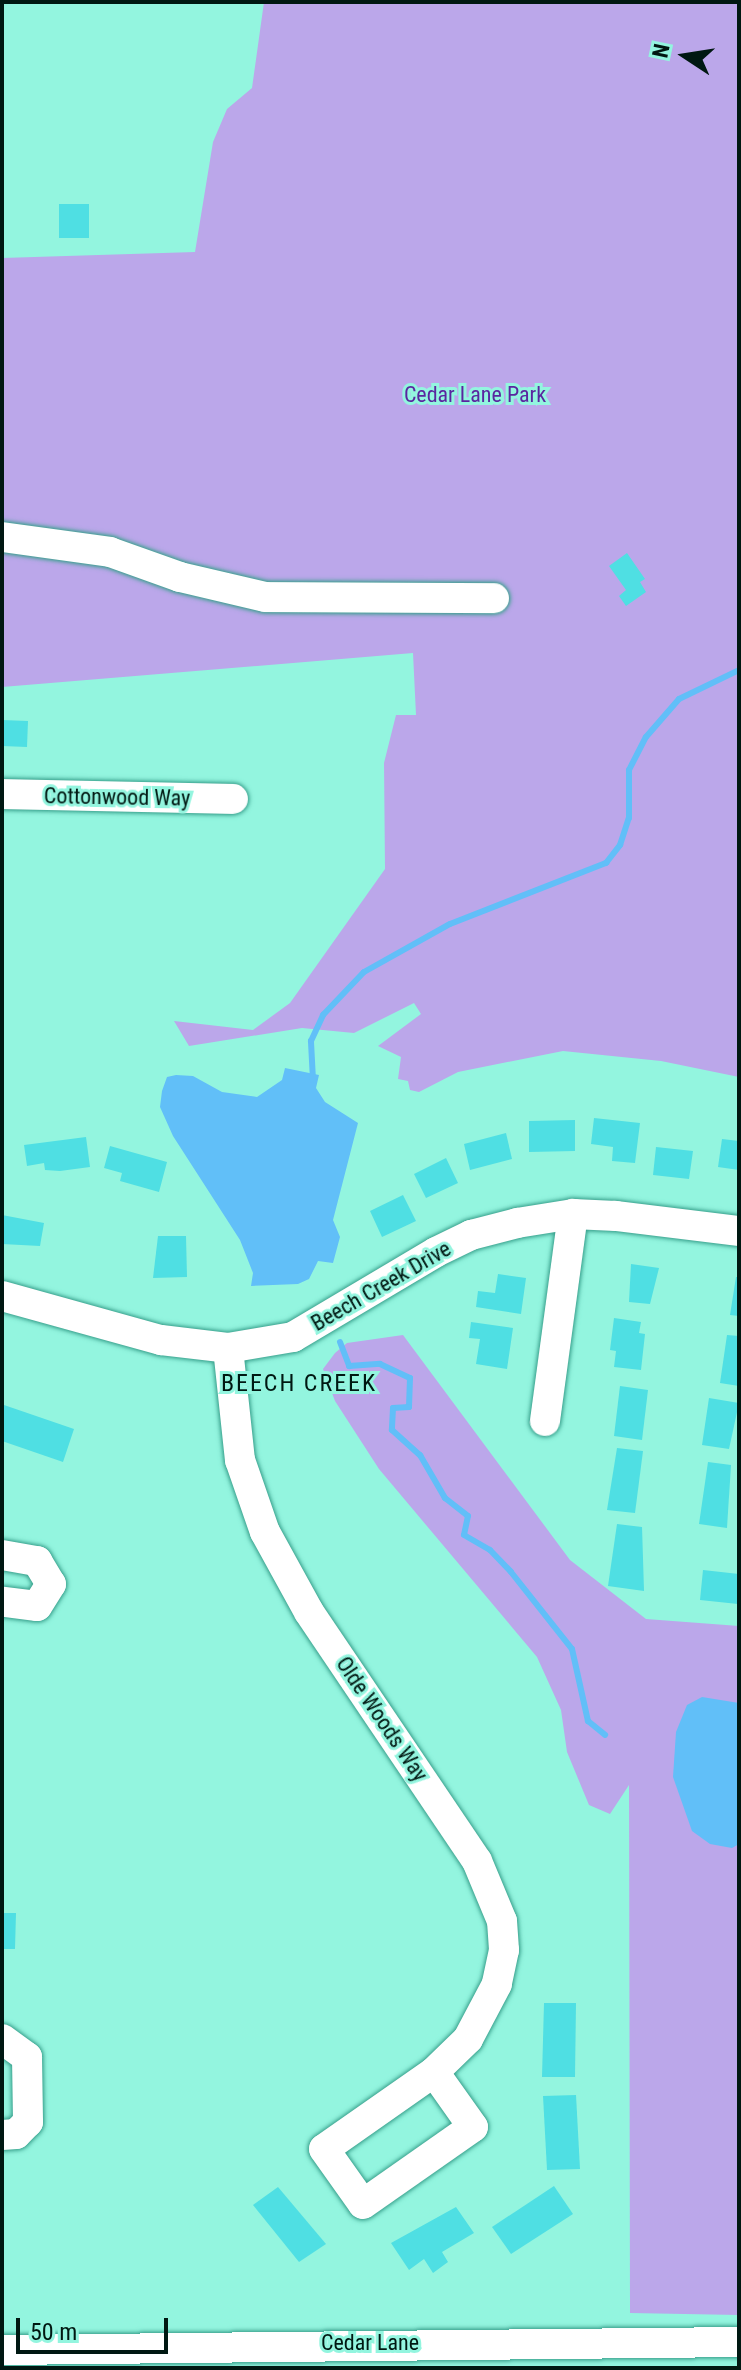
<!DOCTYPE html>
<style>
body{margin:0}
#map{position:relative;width:741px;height:2370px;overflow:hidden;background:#93f5df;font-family:"Roboto Condensed",sans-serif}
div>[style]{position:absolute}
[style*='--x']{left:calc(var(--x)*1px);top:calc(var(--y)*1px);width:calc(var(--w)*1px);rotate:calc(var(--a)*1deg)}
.green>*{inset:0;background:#bba7ea}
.water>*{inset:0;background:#61bff8}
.stream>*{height:6px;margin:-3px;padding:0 3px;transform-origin:3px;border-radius:3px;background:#61bff8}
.building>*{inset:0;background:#4fdfe3}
.roads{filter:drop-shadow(0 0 2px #379f8b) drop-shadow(0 0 2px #379f8b)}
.minor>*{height:30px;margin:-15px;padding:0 15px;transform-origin:15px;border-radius:15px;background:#fff}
span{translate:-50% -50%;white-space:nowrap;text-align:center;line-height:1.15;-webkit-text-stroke:6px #93f5df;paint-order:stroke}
.park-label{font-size:22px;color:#5a269f}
.street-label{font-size:22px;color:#001812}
.neighbourhood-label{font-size:24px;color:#001812;letter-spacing:2px}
.frame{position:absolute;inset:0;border:4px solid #001812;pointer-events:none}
.north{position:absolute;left:645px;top:16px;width:80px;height:80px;-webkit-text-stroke:6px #93f5df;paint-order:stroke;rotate:282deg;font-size:22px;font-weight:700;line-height:32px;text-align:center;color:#001812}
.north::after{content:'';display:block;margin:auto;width:28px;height:36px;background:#001812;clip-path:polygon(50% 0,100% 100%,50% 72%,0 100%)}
.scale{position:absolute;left:16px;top:2318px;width:152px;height:36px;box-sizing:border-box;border:4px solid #001812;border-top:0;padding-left:10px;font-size:24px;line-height:28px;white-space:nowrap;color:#001812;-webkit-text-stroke:6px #93f5df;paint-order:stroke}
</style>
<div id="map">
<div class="green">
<i style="clip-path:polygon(264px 2px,739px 2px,739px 1077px,661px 1061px,563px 1051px,458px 1072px,419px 1092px,410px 1090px,408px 1081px,398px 1079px,401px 1057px,378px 1046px,421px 1014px,414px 1003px,354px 1033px,302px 1028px,189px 1046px,174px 1021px,253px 1030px,290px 1003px,385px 869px,384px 763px,396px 715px,416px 715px,413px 653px,2px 687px,2px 258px,195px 252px,213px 142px,227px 109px,252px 88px)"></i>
<i style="clip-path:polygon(403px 1335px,570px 1560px,646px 1619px,739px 1626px,739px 2315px,630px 2313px,629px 1785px,610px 1814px,589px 1805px,567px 1752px,561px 1710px,537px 1657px,379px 1469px,335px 1401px,323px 1369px,335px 1353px,347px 1343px)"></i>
</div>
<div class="water">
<i style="clip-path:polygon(285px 1068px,319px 1075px,316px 1088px,325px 1102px,358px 1123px,333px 1220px,340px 1237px,333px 1263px,318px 1261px,309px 1279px,298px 1284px,251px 1286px,253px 1273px,240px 1240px,173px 1136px,160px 1107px,162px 1091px,167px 1077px,176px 1075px,193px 1076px,222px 1092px,257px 1097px,282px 1080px)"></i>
<i style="clip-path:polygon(702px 1697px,739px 1703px,739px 1844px,732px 1848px,710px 1844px,692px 1831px,673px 1777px,676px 1732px,687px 1705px)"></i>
</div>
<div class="stream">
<i style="--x:313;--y:1080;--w:39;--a:-93"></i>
<i style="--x:311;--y:1041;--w:29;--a:-65"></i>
<i style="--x:323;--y:1015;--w:59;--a:-46.4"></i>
<i style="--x:364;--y:972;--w:98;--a:-29.2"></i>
<i style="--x:450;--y:924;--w:168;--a:-21.4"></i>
<i style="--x:606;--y:863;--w:23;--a:-52"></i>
<i style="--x:620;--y:845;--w:28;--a:-72"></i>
<i style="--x:629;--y:818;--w:48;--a:-90"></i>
<i style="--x:629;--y:770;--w:37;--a:-63"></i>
<i style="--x:646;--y:737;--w:50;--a:-49"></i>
<i style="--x:679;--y:699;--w:67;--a:-25.8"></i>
<i style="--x:340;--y:1342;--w:26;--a:69"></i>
<i style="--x:349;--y:1366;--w:31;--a:-4"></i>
<i style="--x:380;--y:1364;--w:33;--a:25"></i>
<i style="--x:410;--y:1378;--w:29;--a:92"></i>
<i style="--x:409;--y:1407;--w:16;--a:176"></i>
<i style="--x:393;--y:1408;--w:22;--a:93"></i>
<i style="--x:392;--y:1430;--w:38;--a:42"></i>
<i style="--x:420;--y:1455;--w:50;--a:59.8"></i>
<i style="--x:445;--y:1498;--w:29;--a:38"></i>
<i style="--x:468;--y:1516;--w:19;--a:102"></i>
<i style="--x:464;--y:1535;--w:30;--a:30"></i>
<i style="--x:490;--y:1550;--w:30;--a:46"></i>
<i style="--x:511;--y:1572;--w:98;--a:51.6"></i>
<i style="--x:572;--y:1649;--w:74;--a:77.5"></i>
<i style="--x:588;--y:1721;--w:22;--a:39"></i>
</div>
<div class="building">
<i style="clip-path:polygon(59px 204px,89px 204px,89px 238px,59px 238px)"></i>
<i style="clip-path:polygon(627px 553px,645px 579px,640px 582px,646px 592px,626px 606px,619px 596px,626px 590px,609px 566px)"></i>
<i style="clip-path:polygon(2px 720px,28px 721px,27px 747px,2px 746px)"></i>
<i style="clip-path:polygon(594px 1118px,640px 1123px,635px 1163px,612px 1161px,613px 1147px,591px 1144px)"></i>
<i style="clip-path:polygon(575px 1120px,575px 1151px,529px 1152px,529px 1121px)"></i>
<i style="clip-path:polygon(506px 1133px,512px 1159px,470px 1170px,464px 1144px)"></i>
<i style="clip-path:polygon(86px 1137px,90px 1167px,60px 1171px,45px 1170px,44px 1163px,27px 1166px,24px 1145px)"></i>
<i style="clip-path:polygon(722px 1139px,739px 1141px,739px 1170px,718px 1167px)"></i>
<i style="clip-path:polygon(110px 1146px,167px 1162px,159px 1192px,120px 1181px,122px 1173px,104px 1168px)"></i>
<i style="clip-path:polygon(656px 1147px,693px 1151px,689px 1179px,653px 1175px)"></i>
<i style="clip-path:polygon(446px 1158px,458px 1183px,426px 1198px,414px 1174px)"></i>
<i style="clip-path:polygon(403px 1195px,416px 1221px,382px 1237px,370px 1211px)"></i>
<i style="clip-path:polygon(2px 1215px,44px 1223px,40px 1246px,2px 1244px)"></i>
<i style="clip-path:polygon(158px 1236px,186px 1236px,187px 1277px,153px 1278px)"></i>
<i style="clip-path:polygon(631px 1264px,659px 1268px,650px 1304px,629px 1302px)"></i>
<i style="clip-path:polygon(498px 1274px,526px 1278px,521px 1314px,476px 1307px,478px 1291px,495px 1293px)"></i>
<i style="clip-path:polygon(736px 1277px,739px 1277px,739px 1316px,730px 1315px)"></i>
<i style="clip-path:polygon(614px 1318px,641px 1322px,639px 1333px,645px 1334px,641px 1370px,614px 1367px,616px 1351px,610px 1350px)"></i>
<i style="clip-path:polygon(471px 1322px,513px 1328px,507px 1369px,476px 1364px,480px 1339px,469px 1338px)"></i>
<i style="clip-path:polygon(727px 1335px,739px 1336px,739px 1386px,720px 1383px)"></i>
<i style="clip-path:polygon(620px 1386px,648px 1390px,642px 1440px,614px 1436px)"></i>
<i style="clip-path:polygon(709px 1398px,739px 1403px,729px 1449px,702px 1445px)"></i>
<i style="clip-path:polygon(4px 1405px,74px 1429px,63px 1462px,2px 1441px)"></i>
<i style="clip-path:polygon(617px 1448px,643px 1451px,635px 1513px,607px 1510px)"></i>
<i style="clip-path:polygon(708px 1462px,731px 1465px,727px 1528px,699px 1524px)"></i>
<i style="clip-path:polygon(617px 1524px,642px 1527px,644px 1591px,608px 1586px)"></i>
<i style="clip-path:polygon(703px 1570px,739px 1574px,738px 1604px,700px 1600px)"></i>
<i style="clip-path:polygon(2px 1913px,16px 1913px,15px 1949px,2px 1949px)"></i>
<i style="clip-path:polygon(544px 2003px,576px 2003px,575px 2077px,542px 2077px)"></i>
<i style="clip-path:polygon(576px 2095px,580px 2169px,547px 2170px,543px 2096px)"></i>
<i style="clip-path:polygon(554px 2186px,573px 2214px,511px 2254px,492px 2227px)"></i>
<i style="clip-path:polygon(278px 2187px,326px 2244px,299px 2262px,253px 2205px)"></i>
<i style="clip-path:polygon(456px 2207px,474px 2233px,442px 2252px,448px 2262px,433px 2273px,424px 2259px,409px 2270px,391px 2243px)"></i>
</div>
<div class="roads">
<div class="minor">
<i style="--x:2;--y:537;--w:109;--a:7.9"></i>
<i style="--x:110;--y:552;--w:74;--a:19.7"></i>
<i style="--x:180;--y:577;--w:87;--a:13.2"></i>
<i style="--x:265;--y:597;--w:229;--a:0.3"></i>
<i style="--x:2;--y:794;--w:231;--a:1.2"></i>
<i style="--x:2;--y:1296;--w:165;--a:15.5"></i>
<i style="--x:161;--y:1340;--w:67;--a:6.8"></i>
<i style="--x:228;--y:1348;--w:66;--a:-9.6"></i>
<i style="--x:293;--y:1337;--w:166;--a:-30.7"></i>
<i style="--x:436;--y:1252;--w:39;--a:-26"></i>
<i style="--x:471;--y:1235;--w:48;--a:-14.6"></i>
<i style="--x:517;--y:1223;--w:57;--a:-9.1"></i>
<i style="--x:573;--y:1214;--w:43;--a:2.7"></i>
<i style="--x:616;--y:1216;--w:124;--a:7"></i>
<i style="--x:228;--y:1348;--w:113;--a:83.9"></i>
<i style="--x:240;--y:1460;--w:76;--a:70.9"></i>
<i style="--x:265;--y:1532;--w:91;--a:61.2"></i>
<i style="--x:309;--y:1612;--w:300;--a:56"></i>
<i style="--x:477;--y:1861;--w:65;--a:67.4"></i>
<i style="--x:502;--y:1921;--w:29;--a:86"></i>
<i style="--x:504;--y:1950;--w:35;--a:102"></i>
<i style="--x:497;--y:1984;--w:62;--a:117.8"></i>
<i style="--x:468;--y:2039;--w:47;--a:135.9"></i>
<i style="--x:434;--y:2072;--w:134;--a:145"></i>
<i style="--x:324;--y:2149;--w:67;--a:54.7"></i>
<i style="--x:363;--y:2204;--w:134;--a:-35"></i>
<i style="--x:473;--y:2127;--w:67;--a:-125.3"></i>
<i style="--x:545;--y:1421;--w:209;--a:-82.3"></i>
<i style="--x:2;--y:1555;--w:36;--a:10"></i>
<i style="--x:37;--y:1561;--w:27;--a:59"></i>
<i style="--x:51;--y:1584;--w:26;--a:122"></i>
<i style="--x:37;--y:1606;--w:35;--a:-173"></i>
<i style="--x:2;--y:2039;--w:31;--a:36"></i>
<i style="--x:27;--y:2057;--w:65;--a:89.1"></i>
<i style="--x:28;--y:2122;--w:17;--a:135"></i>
<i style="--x:16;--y:2134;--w:14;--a:176"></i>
<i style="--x:2;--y:2350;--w:737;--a:-0.62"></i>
</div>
</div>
<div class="park-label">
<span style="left:475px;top:395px">Cedar Lane Park</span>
</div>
<div class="street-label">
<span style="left:117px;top:797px;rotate:1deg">Cottonwood Way</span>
<span style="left:381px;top:1286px;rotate:-30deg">Beech Creek Drive</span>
<span style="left:382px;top:1719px;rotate:56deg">Olde Woods Way</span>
<span style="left:370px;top:2343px">Cedar Lane</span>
</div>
<div class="neighbourhood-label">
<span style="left:299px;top:1384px">BEECH CREEK</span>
</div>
<div class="frame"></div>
<div class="north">N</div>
<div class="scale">50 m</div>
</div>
